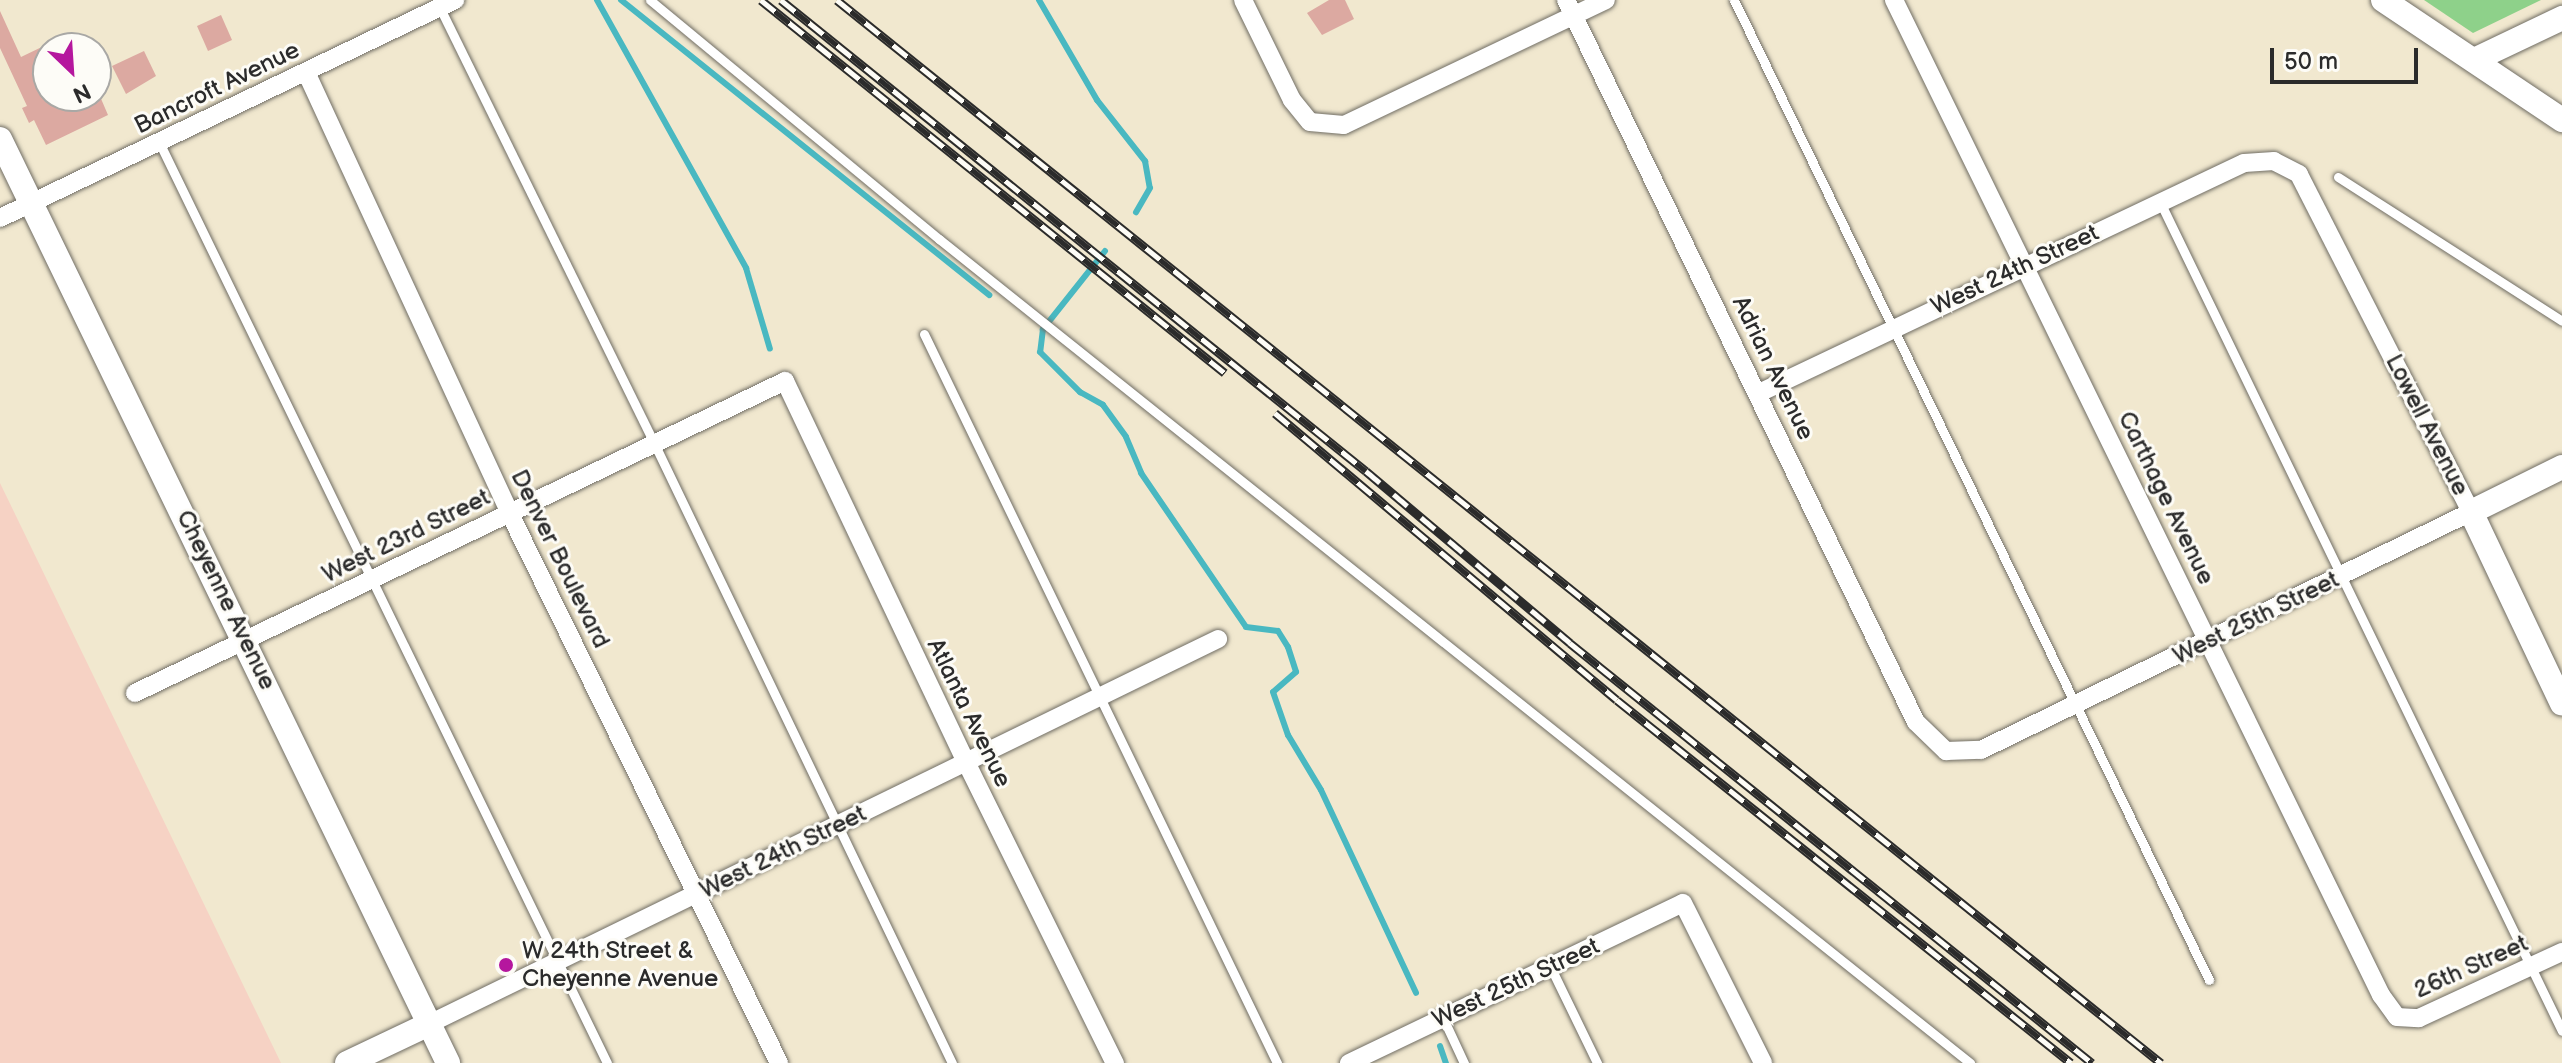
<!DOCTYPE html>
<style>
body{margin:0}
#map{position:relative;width:2562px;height:1063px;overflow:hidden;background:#f1e8cf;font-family:"Balsamiq Sans",sans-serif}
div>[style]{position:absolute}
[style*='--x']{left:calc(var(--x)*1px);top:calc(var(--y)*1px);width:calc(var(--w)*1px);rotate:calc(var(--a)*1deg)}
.built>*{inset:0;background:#f6d2c4}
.green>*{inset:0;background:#8ed18a}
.stream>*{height:6px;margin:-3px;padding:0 3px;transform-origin:3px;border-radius:3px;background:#49b8c1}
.building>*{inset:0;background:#dca9a1}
.roads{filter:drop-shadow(0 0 2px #706d64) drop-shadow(0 0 2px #706d64)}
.service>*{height:9px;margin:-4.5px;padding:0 4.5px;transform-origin:4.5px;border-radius:4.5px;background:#fff}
.minor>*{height:18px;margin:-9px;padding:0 9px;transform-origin:9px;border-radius:9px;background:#fff}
.tertiary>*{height:24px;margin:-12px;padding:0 12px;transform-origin:12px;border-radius:12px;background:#fff}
.rail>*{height:9px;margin-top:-4.5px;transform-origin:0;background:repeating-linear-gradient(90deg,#fdfcf7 0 18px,#2b2b2b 0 36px);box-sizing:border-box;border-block:2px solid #2b2b2b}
.dots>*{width:22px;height:22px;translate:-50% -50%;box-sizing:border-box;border:4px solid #fdfcf7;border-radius:50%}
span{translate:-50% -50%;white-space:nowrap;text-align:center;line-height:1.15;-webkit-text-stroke:6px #fdfcf7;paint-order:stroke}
.street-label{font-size:24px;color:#2b2b2b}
.poi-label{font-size:24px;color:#2b2b2b}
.left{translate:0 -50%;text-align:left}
.north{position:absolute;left:32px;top:32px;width:80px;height:80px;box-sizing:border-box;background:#fdfcf7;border:2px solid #a9a8a5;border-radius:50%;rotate:155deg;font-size:22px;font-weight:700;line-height:32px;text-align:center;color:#2b2b2b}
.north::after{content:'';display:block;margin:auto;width:28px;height:36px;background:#b5179e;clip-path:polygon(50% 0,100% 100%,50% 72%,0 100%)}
.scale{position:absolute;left:2270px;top:48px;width:148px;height:36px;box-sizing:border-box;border:4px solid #2b2b2b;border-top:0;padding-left:10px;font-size:24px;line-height:28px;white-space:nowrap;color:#2b2b2b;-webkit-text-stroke:6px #fdfcf7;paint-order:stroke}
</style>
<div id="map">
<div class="built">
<i style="clip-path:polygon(0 483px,281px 1063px,0 1063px)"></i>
</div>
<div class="green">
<i style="clip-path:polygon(2424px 0,2541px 0,2473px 33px)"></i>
</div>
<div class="stream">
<i style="--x:597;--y:0;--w:307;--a:60.9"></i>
<i style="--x:746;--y:268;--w:84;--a:73.5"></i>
<i style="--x:621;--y:0;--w:472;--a:38.7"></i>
<i style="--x:1039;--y:0;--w:116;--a:59.9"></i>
<i style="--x:1097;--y:100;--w:78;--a:51.8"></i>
<i style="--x:1145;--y:161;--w:27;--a:80"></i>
<i style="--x:1150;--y:188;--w:28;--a:120"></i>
<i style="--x:1105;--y:251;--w:100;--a:128.5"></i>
<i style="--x:1043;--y:329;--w:23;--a:97"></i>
<i style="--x:1040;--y:352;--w:57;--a:45"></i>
<i style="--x:1080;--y:392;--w:26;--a:29"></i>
<i style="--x:1103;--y:405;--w:39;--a:54"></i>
<i style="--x:1126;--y:437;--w:39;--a:67"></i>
<i style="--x:1141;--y:473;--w:186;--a:55.7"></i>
<i style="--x:1246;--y:627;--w:32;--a:7"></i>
<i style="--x:1278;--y:631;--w:19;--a:58"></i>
<i style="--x:1288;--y:647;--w:26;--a:72"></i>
<i style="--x:1296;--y:672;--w:30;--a:139"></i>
<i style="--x:1273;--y:692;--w:46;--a:70.8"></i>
<i style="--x:1288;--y:735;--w:64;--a:59"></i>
<i style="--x:1321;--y:790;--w:224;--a:64.9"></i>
<i style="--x:1440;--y:1046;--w:18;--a:71"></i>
</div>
<div class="building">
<i style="clip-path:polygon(1329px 0,1345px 0,1354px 19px,1322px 35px,1307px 13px)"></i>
<i style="clip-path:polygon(0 11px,21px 57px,48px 44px,48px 101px,59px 96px,65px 110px,99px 94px,108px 115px,46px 145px,34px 120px,29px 123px,22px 108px,27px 106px,0 48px)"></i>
<i style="clip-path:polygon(221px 15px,232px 40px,208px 51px,197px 26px)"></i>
<i style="clip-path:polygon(144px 51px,156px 76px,126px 94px,112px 66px)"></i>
</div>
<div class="roads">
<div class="service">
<i style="--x:650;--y:0;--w:375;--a:39.6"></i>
<i style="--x:939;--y:239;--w:1320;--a:38.63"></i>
<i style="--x:1734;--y:0;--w:1089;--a:64.14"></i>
<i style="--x:440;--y:8;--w:485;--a:63.8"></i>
<i style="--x:654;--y:443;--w:688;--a:64.33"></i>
<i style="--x:159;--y:142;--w:1024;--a:64.06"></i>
<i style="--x:2338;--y:177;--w:266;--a:32.7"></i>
<i style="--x:2160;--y:202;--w:921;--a:64.13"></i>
<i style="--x:924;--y:334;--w:810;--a:64.16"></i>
<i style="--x:1550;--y:966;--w:108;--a:64.1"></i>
<i style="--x:1443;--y:1018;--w:50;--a:65"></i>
</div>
<div class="minor">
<i style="--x:1243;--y:0;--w:111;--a:63.9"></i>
<i style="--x:1292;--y:100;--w:28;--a:51"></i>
<i style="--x:1310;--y:122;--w:34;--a:5"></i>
<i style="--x:1344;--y:125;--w:290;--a:-25.5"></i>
<i style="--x:1566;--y:0;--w:802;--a:64.14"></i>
<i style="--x:1916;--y:722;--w:42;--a:44"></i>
<i style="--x:1946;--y:751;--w:35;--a:-2"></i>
<i style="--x:1981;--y:750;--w:545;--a:-25.91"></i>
<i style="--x:2471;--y:512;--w:379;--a:-117"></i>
<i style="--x:2299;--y:174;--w:28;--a:-153"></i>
<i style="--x:2274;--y:161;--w:30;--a:176"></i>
<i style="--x:2244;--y:163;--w:537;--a:154.63"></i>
<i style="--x:1894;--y:0;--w:1108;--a:63.92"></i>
<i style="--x:2381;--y:995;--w:27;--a:54"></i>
<i style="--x:2397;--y:1017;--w:22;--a:3"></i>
<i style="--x:2419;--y:1018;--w:157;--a:-24.8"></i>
<i style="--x:306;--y:72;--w:485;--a:65.2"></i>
<i style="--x:509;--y:512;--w:614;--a:63.89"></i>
<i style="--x:0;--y:218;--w:505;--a:-25.6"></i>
<i style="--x:135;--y:693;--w:721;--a:-25.64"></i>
<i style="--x:785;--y:381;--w:424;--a:64.6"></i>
<i style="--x:967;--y:764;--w:334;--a:63.7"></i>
<i style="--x:429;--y:1024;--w:878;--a:-26.01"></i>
<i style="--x:1349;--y:1063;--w:370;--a:-25.6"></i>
<i style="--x:1683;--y:903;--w:179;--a:63.4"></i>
</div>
<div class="tertiary">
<i style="--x:2383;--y:0;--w:216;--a:33.8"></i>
<i style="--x:2474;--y:60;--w:98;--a:-25.5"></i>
<i style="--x:0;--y:139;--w:1027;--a:64.13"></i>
<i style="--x:2562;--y:467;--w:102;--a:153.7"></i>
<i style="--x:2471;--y:512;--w:212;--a:64.6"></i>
<i style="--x:347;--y:1063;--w:91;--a:-25.4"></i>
</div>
</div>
<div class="rail">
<i style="--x:761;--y:0;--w:595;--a:38.8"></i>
<i style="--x:781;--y:0;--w:751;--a:38.84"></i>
<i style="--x:1366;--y:471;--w:267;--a:40.1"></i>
<i style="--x:1570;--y:643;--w:670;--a:38.82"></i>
<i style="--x:837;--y:0;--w:1698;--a:38.76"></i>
<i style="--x:1275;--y:413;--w:446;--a:40"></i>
<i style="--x:1617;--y:700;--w:581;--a:38.64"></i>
</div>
<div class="dots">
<i style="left:506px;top:965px;background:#b5179e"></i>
</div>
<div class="street-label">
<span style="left:217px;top:88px;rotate:-26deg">Bancroft Avenue</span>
<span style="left:2015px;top:270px;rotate:-25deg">West 24th Street</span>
<span style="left:1773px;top:368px;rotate:64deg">Adrian Avenue</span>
<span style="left:2427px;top:425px;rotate:63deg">Lowell Avenue</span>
<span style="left:2166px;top:498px;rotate:64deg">Carthage Avenue</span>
<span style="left:406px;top:536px;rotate:-26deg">West 23rd Street</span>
<span style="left:560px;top:559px;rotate:64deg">Denver Boulevard</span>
<span style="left:226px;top:600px;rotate:64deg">Cheyenne Avenue</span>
<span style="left:2256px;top:618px;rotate:-26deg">West 25th Street</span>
<span style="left:969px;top:713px;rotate:64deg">Atlanta Avenue</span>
<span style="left:783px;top:852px;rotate:-26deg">West 24th Street</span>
<span style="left:2471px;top:967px;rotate:-24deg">26th Street</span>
<span style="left:1516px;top:983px;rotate:-25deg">West 25th Street</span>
</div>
<div class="poi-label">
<span class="left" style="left:522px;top:965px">W 24th Street &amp;<br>Cheyenne Avenue</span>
</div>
<div class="north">N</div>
<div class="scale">50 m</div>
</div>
